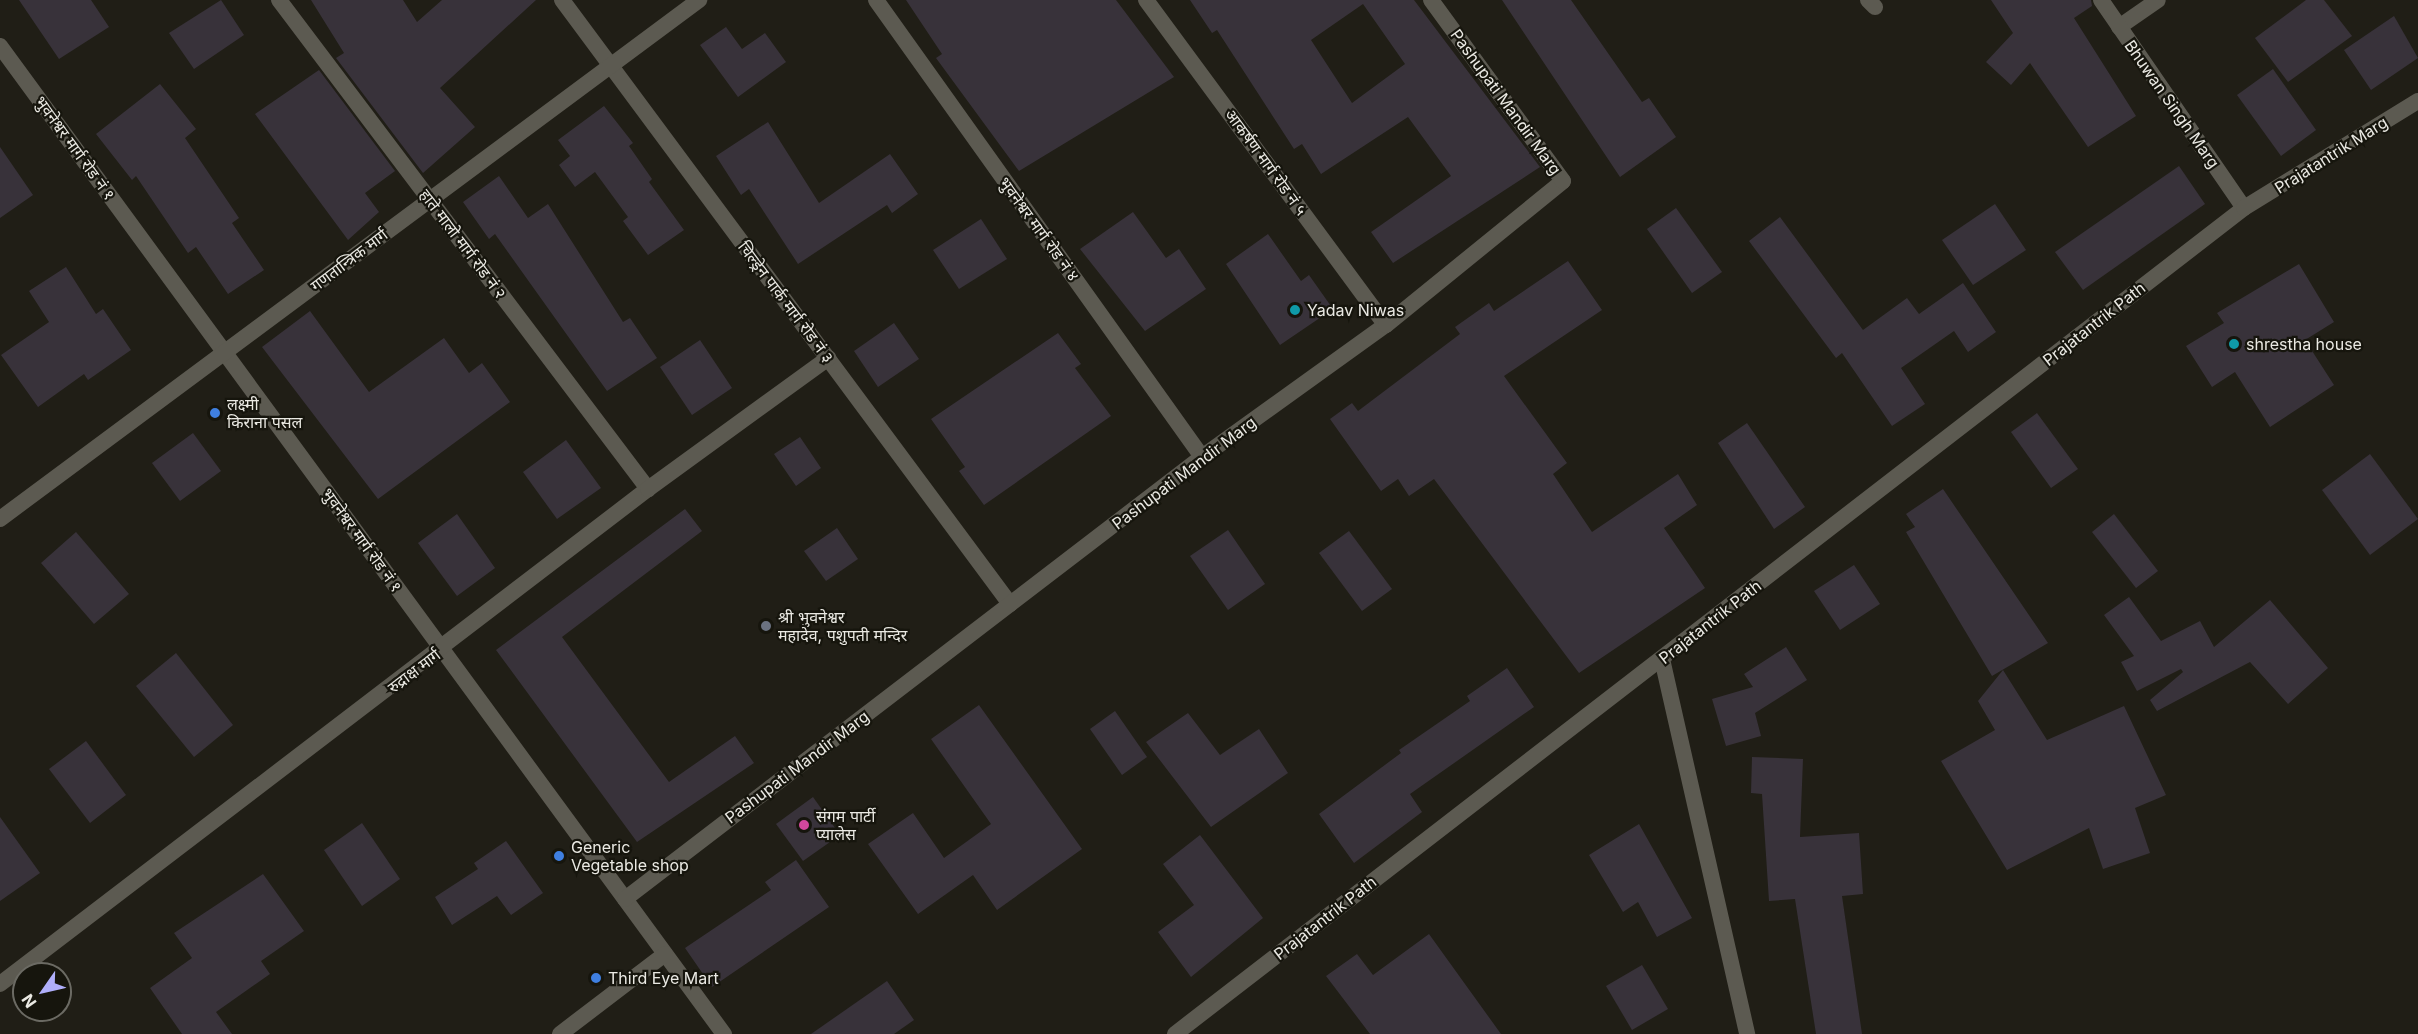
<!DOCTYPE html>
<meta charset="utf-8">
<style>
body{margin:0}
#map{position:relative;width:2418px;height:1034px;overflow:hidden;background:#201e16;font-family:Inter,"Noto Sans Devanagari",sans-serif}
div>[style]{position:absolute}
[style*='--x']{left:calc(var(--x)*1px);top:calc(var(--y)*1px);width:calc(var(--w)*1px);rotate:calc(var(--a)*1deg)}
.building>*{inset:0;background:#38323a}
.service>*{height:16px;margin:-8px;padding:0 8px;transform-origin:8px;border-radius:8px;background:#5c5a51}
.minor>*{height:16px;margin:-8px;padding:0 8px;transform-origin:8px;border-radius:8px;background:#5c5a51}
.dots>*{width:16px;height:16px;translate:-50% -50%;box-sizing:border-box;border:3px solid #16150d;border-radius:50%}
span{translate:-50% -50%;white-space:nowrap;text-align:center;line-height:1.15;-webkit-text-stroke:4.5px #16150d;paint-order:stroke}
.street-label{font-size:16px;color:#eae9e3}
.poi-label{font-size:16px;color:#eae9e3}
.left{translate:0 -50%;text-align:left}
.north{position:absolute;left:12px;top:962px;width:60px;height:60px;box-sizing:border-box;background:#16150d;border:2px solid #6b6a63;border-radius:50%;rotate:236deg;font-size:16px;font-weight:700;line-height:24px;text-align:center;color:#eae9e3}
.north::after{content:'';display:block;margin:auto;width:21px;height:27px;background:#afaefa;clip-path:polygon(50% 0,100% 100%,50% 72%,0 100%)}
</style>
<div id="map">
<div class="building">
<i style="clip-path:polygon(19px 0,91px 0,109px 27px,59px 59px)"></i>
<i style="clip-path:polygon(221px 0,244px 35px,194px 69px,169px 33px)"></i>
<i style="clip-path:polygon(311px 0,403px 0,417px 22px,442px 0,536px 0,440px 88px,475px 127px,423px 173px,336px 58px,344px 53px)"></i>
<i style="clip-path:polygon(906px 0,1116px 0,1174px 77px,1019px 171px,936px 58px,942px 54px)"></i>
<i style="clip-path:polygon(evenodd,1190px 0,1414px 0,1540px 167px,1393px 263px,1371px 232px,1451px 176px,1408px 117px,1321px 174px,1302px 144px,1294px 149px,1217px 30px,1212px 33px,1190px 0,1363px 4px,1405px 64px,1352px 103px,1311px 40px,1363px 4px)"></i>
<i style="clip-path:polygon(1502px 0,1571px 0,1642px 102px,1649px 98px,1676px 137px,1620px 177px)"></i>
<i style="clip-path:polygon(1991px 0,2091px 0,2092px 6px,2074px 18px,2136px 116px,2088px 147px,2030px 63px,2011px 85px,1986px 62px,2013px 33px)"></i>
<i style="clip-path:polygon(2306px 0,2324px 0,2352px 36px,2288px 82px,2255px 38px)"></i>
<i style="clip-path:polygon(2394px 16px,2418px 58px,2371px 90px,2344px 50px)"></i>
<i style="clip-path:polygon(726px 27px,742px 49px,765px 33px,786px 62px,738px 97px,700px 45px)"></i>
<i style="clip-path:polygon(2273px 69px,2316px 130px,2281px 156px,2237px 95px)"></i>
<i style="clip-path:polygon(319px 70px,395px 171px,365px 193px,379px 212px,348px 240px,255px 114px)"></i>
<i style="clip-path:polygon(160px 84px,196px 129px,185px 138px,239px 218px,232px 223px,264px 270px,228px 294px,196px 247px,188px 253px,136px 176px,132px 180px,96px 134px)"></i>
<i style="clip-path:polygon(604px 106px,633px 143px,629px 146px,652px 179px,649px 182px,684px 230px,648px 255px,623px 221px,628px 217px,595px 172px,575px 187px,559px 165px,570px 156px,558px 140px)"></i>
<i style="clip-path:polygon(768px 122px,819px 203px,890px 154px,918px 194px,892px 213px,887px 205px,798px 264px,749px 189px,741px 195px,716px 156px)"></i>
<i style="clip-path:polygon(0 147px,33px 195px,0 218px)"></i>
<i style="clip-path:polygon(2179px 166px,2205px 204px,2083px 290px,2055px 252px)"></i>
<i style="clip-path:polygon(499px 176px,528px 218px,548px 204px,623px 322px,630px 318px,657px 358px,607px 391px,495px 234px,489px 239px,463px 202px)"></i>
<i style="clip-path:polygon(1995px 204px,2026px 250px,1973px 285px,1942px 240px)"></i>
<i style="clip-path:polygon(1676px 208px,1722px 272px,1692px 293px,1647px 229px)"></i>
<i style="clip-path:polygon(1133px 212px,1166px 258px,1179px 249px,1206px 289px,1145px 331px,1080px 249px)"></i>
<i style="clip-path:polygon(1780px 217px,1863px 330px,1907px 298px,1919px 314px,1963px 283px,1996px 332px,1968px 352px,1954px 331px,1901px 368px,1925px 404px,1892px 426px,1842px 353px,1836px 358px,1749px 241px)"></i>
<i style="clip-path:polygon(981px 219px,1007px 259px,959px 289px,933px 250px)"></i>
<i style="clip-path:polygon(1268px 234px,1301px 281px,1309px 275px,1333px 309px,1280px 345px,1226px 264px)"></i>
<i style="clip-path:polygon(1568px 261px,1602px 310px,1504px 376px,1567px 463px,1553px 474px,1592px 532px,1678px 474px,1697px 505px,1664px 528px,1705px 588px,1579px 673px,1434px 479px,1409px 496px,1398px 479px,1381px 491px,1330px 419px,1352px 403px,1358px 411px,1460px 334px,1455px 327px,1489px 303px,1494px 311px)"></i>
<i style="clip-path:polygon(2299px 264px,2334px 322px,2305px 340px,2334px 385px,2270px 427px,2235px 372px,2212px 387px,2186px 346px,2224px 323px,2217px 313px)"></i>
<i style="clip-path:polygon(66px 267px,96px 314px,103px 309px,131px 350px,88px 380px,84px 374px,38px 407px,1px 355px,49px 322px,29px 291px)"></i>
<i style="clip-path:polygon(310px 311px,369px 392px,444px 338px,469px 373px,482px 363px,510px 402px,378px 499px,262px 347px)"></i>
<i style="clip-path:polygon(894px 323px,919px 359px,878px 387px,854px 351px)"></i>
<i style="clip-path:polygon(1058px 333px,1081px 364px,1075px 368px,1111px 416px,984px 505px,959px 471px,965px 467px,931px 419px)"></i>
<i style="clip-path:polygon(700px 340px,732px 388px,692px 415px,660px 367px)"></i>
<i style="clip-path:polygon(2037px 413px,2078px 469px,2051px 488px,2011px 432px)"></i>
<i style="clip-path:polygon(1747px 423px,1805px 507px,1774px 529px,1718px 443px)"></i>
<i style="clip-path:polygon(193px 433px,221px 471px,180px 501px,152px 463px)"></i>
<i style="clip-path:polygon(800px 437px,821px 468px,796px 486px,774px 454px)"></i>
<i style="clip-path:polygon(566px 440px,601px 488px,557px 519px,523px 472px)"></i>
<i style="clip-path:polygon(2370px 454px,2418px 519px,2370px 555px,2322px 490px)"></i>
<i style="clip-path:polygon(1943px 489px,2048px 643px,1992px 676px,1906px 532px,1915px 527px,1906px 514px)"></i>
<i style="clip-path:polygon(685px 509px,702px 531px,562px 637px,669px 782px,735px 736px,754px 763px,637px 842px,496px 650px)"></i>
<i style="clip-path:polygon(457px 514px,495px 568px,457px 596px,418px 543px)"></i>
<i style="clip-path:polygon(2114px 514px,2158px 571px,2136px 588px,2092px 532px)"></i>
<i style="clip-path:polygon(837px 528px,858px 559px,826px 581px,804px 551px)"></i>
<i style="clip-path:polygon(1228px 530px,1265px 584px,1228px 610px,1190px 556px)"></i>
<i style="clip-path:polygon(1349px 531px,1392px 589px,1362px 611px,1319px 553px)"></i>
<i style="clip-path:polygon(76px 532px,129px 594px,94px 624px,41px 563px)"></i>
<i style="clip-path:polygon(1854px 565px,1880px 604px,1840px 630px,1814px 591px)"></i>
<i style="clip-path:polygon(2129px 597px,2161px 641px,2200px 621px,2214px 647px,2270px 600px,2328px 668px,2288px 704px,2250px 662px,2157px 711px,2150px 700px,2183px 672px,2181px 669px,2137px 691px,2121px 662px,2134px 656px,2104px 615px)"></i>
<i style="clip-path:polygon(1786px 647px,1807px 680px,1755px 713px,1761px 736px,1726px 746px,1712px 699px,1753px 687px,1744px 674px)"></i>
<i style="clip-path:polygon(176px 653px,233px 725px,194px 757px,136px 686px)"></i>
<i style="clip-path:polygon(1507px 668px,1534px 707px,1410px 794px,1422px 812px,1354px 863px,1319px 814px,1401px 753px,1399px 750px,1470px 701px,1467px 696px)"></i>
<i style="clip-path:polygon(2003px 670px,2047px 740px,2124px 706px,2166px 795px,2135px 808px,2150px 853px,2103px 869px,2089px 828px,2007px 870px,1941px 761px,1995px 730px,1978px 701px)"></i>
<i style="clip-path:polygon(979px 705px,1082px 849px,997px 910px,973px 875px,918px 914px,868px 844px,913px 813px,944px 858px,991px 824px,931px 739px)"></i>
<i style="clip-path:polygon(1115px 711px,1147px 757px,1122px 775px,1090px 729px)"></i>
<i style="clip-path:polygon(1188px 713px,1220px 755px,1259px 729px,1288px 773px,1211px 827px,1146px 742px)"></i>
<i style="clip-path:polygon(86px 741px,126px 795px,90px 823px,49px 769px)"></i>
<i style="clip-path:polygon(1752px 757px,1803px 759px,1800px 837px,1859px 833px,1863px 894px,1842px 896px,1862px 1034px,1816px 1034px,1795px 899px,1769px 901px,1762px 794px,1751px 793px)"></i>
<i style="clip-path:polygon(813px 797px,840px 835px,803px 861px,776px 824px)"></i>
<i style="clip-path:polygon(0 817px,40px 873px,0 901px)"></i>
<i style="clip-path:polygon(362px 823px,400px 879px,362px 906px,324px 850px)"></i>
<i style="clip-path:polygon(1639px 824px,1692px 918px,1657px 937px,1638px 902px,1623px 912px,1589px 855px)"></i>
<i style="clip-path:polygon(1200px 835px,1263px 918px,1191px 977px,1158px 932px,1194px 905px,1163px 864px)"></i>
<i style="clip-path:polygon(506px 841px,543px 893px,511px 915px,497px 896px,452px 925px,435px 897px,478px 869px,474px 863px)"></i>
<i style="clip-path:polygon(796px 860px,829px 907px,712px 987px,685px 948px,771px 890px,765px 882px)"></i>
<i style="clip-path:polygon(263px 874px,304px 931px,261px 961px,270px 974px,216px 1012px,232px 1034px,182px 1034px,150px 988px,192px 958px,174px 933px)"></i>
<i style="clip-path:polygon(1429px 934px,1501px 1034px,1370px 1034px,1326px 976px,1357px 954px,1373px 975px)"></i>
<i style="clip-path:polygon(1642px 965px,1668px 1009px,1632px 1030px,1606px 986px)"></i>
<i style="clip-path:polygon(887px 981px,914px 1020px,894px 1034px,811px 1034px)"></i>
</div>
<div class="service">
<i style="--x:2119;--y:27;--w:47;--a:-34.7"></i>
</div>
<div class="minor">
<i style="--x:279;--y:0;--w:613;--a:52.96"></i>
<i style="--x:562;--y:0;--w:752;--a:53.43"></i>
<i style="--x:876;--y:0;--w:561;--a:54.5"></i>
<i style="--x:1146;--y:0;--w:404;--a:53.6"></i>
<i style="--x:1868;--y:0;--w:10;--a:45"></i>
<i style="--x:2101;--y:0;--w:252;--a:55.5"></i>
<i style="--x:0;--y:46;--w:1225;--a:53.77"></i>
<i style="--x:0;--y:519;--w:871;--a:-36.59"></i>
<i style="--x:1662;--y:659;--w:385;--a:77.2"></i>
<i style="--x:625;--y:899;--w:727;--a:-37.45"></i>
<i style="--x:1202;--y:457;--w:226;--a:-35.7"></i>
<i style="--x:1386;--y:325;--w:228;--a:-39.1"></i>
<i style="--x:1563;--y:181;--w:224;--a:-126.1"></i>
<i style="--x:0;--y:984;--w:815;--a:-37.38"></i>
<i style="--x:648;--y:489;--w:223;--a:-36"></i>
<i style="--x:560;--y:1034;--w:132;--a:-37.3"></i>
<i style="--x:1175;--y:1034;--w:1351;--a:-37.69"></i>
<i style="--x:2244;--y:208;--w:204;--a:-31.6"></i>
</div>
<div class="dots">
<i style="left:1295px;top:310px;background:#0f9aa8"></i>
<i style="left:2234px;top:344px;background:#0f9aa8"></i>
<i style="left:215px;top:413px;background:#3f7fe0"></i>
<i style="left:766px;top:626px;background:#6b7280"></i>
<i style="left:804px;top:825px;background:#d1479c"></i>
<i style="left:559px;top:856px;background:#3f7fe0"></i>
<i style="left:596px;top:978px;background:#3f7fe0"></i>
</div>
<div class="street-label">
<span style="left:1506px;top:102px;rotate:54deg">Pashupati Mandir Marg</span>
<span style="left:2172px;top:104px;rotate:55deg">Bhuwan Singh Marg</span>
<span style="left:75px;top:148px;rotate:54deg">भुवनेश्वर मार्ग रोड नं १</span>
<span style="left:2331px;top:155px;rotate:-32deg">Prajatantrik Marg</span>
<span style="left:1266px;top:162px;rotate:54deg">आकर्षण मार्ग रोड नं ५</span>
<span style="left:1039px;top:229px;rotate:54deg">भुवनेश्वर मार्ग रोड नं ४</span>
<span style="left:463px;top:244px;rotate:53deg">हाते मालो मार्ग रोड नं २</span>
<span style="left:349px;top:260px;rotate:-37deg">गणतान्त्रिक मार्ग</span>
<span style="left:786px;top:302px;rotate:53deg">चिल्ड्रेन पार्क मार्ग रोड नं ३</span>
<span style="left:2094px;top:324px;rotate:-38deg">Prajatantrik Path</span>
<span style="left:1184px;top:473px;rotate:-37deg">Pashupati Mandir Marg</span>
<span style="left:362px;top:540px;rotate:54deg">भुवनेश्वर मार्ग रोड नं १</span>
<span style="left:1710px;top:622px;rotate:-38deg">Prajatantrik Path</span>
<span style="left:414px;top:671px;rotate:-37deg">रुद्राक्ष मार्ग</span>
<span style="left:797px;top:767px;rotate:-37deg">Pashupati Mandir Marg</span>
<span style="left:1325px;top:918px;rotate:-38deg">Prajatantrik Path</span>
</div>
<div class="poi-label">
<span class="left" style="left:1307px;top:310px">Yadav Niwas</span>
<span class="left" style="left:2246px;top:344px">shrestha house</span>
<span class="left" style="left:227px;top:413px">लक्ष्मी<br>किराना पसल</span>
<span class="left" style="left:778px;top:626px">श्री भुवनेश्वर<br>महादेव, पशुपती मन्दिर</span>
<span class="left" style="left:816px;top:825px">संगम पार्टी<br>प्यालेस</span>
<span class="left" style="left:571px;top:856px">Generic<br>Vegetable shop</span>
<span class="left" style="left:608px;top:978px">Third Eye Mart</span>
</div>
<div class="north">N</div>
</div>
